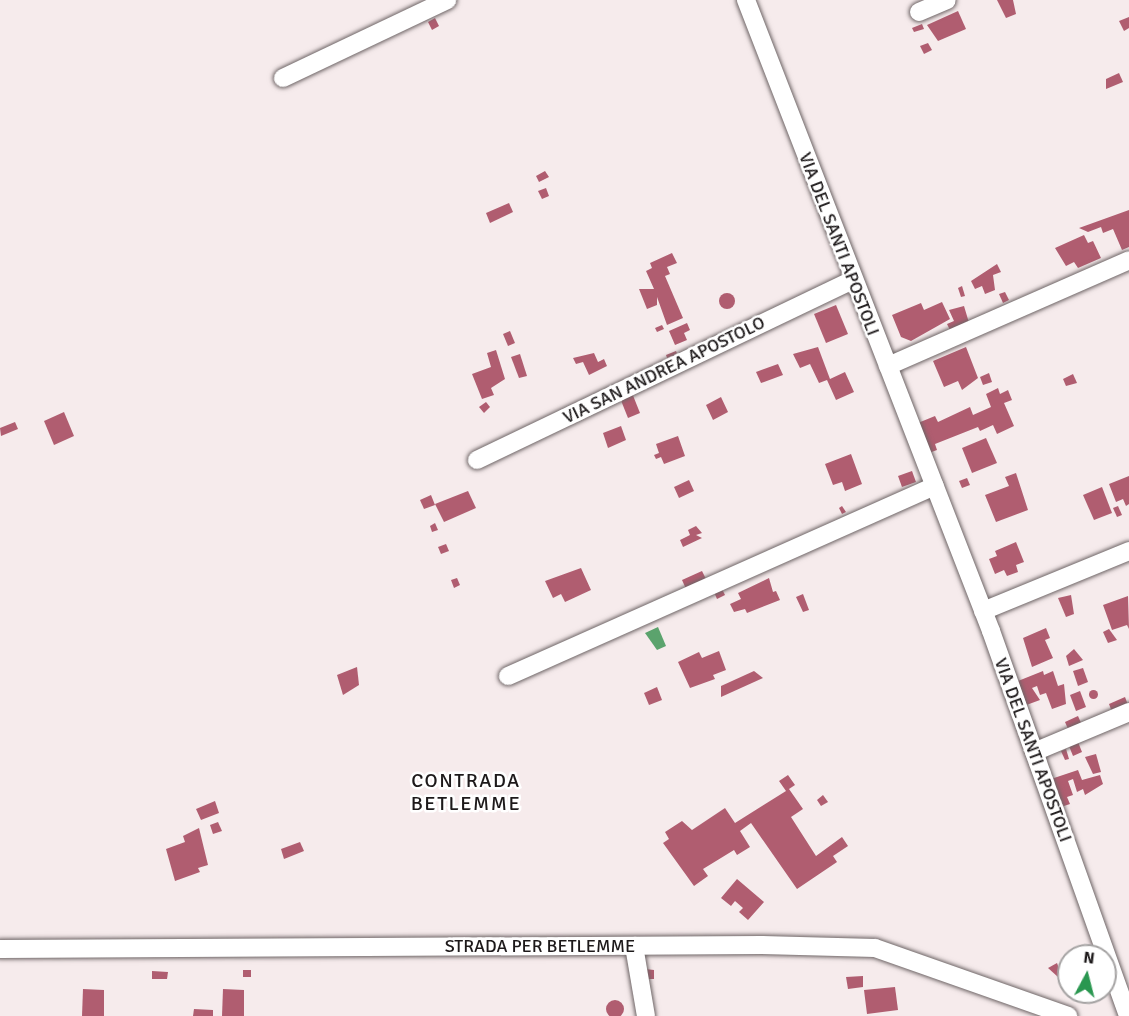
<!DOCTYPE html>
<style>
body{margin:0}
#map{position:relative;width:1129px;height:1016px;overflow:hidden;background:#f6ebec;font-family:Signika,sans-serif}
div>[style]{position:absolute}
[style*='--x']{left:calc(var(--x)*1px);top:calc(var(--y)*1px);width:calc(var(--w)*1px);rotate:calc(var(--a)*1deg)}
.water>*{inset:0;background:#5ba36d}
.building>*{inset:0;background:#b05d70}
.round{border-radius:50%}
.roads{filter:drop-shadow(0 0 2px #6e6566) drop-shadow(0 0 2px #6e6566)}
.minor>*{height:18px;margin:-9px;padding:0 9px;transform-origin:9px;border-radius:9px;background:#fff}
span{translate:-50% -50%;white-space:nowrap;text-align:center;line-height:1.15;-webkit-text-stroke:5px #fff;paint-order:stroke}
.street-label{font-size:18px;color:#1d191a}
.neighbourhood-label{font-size:20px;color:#1d191a;letter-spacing:1.5px}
.north{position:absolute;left:1057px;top:944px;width:60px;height:60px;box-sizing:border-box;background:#fff;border:2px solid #a5a3a3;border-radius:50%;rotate:7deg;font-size:16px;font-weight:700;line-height:24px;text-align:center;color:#1d191a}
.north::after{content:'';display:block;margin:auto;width:21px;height:27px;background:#2a9750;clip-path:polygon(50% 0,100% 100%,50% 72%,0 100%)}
</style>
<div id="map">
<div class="water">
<i style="clip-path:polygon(658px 627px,666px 646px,657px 650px,645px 633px)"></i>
</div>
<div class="building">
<i style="clip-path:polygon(997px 0,1013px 0,1016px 14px,1006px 18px)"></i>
<i style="clip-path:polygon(958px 11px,966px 29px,938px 41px,927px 25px)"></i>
<i style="clip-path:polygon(1129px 17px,1129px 28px,1124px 31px,1119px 21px)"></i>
<i style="clip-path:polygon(435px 18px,439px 26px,432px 30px,428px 22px)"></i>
<i style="clip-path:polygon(922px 24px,924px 29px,914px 32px,912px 28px)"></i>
<i style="clip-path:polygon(928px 43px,932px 50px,924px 54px,920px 46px)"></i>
<i style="clip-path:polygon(1119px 73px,1123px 82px,1106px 89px,1106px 79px)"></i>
<i style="clip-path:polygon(545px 171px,549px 177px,539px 182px,536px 176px)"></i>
<i style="clip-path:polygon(546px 188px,549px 196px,542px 199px,538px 191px)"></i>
<i style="clip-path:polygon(509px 203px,513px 212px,490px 223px,486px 213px)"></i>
<i style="clip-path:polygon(1129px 210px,1129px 247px,1122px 250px,1113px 229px,1103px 233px,1101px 227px,1088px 232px,1079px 228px)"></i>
<i style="clip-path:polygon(1084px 235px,1088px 243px,1093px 241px,1101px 258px,1078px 268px,1074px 262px,1066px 266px,1055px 248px)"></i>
<i style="clip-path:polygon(672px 253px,677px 263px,667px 267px,670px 274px,665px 276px,683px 318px,667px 325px,657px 297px,657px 305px,647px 309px,639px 289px,654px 289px,646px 271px,652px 268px,650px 263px)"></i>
<i style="clip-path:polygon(997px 264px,1001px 272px,993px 275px,995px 290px,985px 294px,982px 286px,975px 289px,971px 281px)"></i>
<i style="clip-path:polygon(962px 286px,965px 296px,961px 297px,958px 288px)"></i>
<i style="clip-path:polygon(1005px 292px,1009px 300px,1003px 303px,999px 294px)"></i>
<i class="round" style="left:719px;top:293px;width:16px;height:16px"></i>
<i style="clip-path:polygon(942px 302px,950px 319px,911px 341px,901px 337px,892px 315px,921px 303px,924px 310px)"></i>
<i style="clip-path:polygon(836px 305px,848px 334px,826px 343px,814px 314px)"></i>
<i style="clip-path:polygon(964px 306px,970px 326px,952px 334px,947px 324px,954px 321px,949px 310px)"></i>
<i style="clip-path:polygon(687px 323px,690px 330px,684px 333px,687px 340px,675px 345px,669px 331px)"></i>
<i style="clip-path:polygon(662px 325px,664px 329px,657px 332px,655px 328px)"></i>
<i style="clip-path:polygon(510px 331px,515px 343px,508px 346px,503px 334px)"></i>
<i style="clip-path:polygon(818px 347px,830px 379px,845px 372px,854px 392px,836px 400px,827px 380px,819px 383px,810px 364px,800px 368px,793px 354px)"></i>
<i style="clip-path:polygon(966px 347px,978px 378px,962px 390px,958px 381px,944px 387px,933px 361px)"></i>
<i style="clip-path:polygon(496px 350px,505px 379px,491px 388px,494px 395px,482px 399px,472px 374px,491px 367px,487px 353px)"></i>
<i style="clip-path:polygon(676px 351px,679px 358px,669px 363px,666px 355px)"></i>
<i style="clip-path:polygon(594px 353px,598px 362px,604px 359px,607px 366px,589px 375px,583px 362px,576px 364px,573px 358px)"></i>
<i style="clip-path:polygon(520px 354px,527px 376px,519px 378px,511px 357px)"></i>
<i style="clip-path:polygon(778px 364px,783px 375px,761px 383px,756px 372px)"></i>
<i style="clip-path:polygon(989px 373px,992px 382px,983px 385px,980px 377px)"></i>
<i style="clip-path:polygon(1073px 374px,1077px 383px,1066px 386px,1063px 379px)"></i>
<i style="clip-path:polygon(998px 388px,1000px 394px,1008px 390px,1012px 400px,1004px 403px,1014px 426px,997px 434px,993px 425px,980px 431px,978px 427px,935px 444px,937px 450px,926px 454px,913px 425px,935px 416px,938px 422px,970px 407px,973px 415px,991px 407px,986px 394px)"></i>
<i style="clip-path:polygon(632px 393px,640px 413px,628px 418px,620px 398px)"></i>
<i style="clip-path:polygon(721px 397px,728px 412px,713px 420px,706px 405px)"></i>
<i style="clip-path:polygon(486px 402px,490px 407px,484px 413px,479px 407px)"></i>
<i style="clip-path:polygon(64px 412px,74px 436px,54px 445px,44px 421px)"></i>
<i style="clip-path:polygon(15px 422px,18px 429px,1px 436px,0 428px)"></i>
<i style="clip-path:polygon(621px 426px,626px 440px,608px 448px,603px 433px)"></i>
<i style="clip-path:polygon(678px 436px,685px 456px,664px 464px,661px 457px,656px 459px,654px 455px,659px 453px,656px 444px)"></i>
<i style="clip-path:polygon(986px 438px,997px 463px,972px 473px,962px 448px)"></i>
<i style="clip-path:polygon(851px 454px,862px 484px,845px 491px,842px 482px,833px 485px,825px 464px)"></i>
<i style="clip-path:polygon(912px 471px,916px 482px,902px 487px,898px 476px)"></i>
<i style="clip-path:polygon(1016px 473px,1028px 510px,996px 522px,985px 495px,1009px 486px,1005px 477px)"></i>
<i style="clip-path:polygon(1129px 476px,1129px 504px,1126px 506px,1123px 499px,1116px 502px,1109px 484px)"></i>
<i style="clip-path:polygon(967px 478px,970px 485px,962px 488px,959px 481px)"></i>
<i style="clip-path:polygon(689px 480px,694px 491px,679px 498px,674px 487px)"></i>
<i style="clip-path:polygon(1102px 487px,1112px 513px,1094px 520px,1083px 495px)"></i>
<i style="clip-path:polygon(468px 491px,476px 508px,444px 522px,435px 504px)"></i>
<i style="clip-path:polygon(431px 495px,435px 505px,424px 509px,420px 500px)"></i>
<i style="clip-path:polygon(842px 506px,846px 512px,842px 514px,839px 508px)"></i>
<i style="clip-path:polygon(1118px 506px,1122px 515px,1117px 517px,1113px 508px)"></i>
<i style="clip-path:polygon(435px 523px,438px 530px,432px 532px,430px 526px)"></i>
<i style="clip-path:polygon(696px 526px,702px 533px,696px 535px,702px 538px,683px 547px,680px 540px,690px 535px,688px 530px)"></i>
<i style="clip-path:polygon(1016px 542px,1024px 562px,1016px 565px,1018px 572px,1007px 576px,1004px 570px,995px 574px,989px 559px,997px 556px,995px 551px)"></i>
<i style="clip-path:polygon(446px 544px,449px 551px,441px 554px,438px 547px)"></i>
<i style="clip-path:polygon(581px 568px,591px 590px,565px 602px,561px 594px,553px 598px,545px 581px)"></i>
<i style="clip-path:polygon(702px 571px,707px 581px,687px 591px,682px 580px)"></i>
<i style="clip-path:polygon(457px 578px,460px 585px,454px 588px,451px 580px)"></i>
<i style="clip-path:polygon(769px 578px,773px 592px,776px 591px,780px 600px,747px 613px,745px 609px,734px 612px,730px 604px,741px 599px,738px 593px)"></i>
<i style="clip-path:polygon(721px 587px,725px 595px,717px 599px,713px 590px)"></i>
<i style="clip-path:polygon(803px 594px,809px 610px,803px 612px,796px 597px)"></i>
<i style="clip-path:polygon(1071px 595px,1074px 614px,1066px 617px,1058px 598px)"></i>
<i style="clip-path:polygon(1128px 596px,1129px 629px,1127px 625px,1112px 630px,1103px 605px)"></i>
<i style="clip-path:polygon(1046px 628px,1050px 638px,1045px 640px,1053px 658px,1032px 667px,1023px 638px)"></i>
<i style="clip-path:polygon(1109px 629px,1117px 640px,1108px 643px,1103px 632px)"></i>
<i style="clip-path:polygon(1074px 649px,1083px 660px,1069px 666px,1066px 656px)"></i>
<i style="clip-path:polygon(719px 651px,726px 670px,713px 675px,715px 679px,690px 688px,678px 662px,699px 652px,702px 658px)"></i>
<i style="clip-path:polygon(357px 667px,359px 685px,343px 695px,337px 675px)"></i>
<i style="clip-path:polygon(1083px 668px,1088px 682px,1078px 686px,1073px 671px)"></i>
<i style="clip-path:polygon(754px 671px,763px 678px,721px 697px,721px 686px)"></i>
<i style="clip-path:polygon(1043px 671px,1044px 675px,1053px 671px,1058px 686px,1064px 684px,1066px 704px,1052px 709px,1046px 693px,1040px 695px,1037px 686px,1032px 688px,1040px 700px,1021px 707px,1018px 681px)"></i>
<i style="clip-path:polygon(657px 687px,662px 700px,649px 705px,644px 693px)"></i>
<i class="round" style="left:1088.5px;top:689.5px;width:9px;height:9px"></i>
<i style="clip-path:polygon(1080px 691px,1086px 707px,1076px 711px,1070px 695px)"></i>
<i style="clip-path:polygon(1125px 697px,1128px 705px,1112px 712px,1109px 704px)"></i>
<i style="clip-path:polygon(1078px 716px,1082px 725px,1069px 731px,1065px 722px)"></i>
<i style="clip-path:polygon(1078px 742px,1082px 752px,1073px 756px,1069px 746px)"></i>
<i style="clip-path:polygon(1066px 749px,1069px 759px,1065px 760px,1061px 751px)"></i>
<i style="clip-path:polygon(1096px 754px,1101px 772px,1093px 774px,1085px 757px)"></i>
<i style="clip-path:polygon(1078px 770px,1082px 780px,1100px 775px,1103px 784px,1085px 795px,1083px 789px,1077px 792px,1073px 779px,1068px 781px,1073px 795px,1067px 797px,1070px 804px,1061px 807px,1051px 779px)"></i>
<i style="clip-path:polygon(788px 775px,795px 785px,789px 789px,803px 809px,791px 817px,816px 856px,842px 837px,848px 846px,833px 856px,837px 862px,797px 889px,751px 823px,740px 831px,750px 847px,737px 855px,734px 850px,703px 869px,708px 876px,694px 886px,663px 843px,669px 839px,665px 832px,682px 821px,692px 830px,725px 808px,735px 823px,786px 791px,779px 781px)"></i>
<i style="clip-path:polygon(823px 795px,828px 802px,821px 806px,817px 800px)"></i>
<i style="clip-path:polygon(215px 801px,219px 813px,201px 820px,196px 809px)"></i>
<i style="clip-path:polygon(218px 822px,222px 831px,213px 834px,210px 825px)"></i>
<i style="clip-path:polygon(199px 828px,208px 865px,198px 868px,200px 872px,175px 881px,166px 849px,185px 842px,183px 836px)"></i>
<i style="clip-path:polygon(300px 842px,304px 851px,284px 859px,281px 849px)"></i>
<i style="clip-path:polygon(737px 879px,764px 902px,748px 920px,739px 912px,743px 908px,735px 901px,731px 906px,721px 898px)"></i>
<i style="clip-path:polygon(1057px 963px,1062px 976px,1058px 977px,1048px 968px)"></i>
<i style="clip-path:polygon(645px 969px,654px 970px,654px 979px,644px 979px)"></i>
<i style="clip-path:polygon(243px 970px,251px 970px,251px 977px,243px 977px)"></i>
<i style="clip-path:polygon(152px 971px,168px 972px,167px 979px,152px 979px)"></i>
<i style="clip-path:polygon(863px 976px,863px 987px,848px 989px,846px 977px)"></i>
<i style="clip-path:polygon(895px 987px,898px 1010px,867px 1014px,864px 990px)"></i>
<i style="clip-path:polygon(83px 989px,104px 990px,104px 1016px,82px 1016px)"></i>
<i style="clip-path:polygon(223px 989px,244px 990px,244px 1016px,222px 1016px)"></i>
<i class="round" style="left:606px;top:1000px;width:18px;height:18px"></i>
<i style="clip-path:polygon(194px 1009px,213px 1010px,213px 1016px,193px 1016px)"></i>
</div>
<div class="roads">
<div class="minor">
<i style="--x:746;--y:0;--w:677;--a:68.78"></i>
<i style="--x:991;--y:631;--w:409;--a:70.4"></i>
<i style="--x:919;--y:12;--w:30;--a:-23"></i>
<i style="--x:283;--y:78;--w:182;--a:-25.4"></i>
<i style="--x:888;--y:366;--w:263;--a:-23.7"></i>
<i style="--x:477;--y:460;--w:416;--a:-25.6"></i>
<i style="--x:983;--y:611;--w:158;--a:-22.3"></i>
<i style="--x:508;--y:676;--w:467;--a:-24"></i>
<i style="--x:1034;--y:752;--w:103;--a:-22.8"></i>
<i style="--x:634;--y:946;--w:71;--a:80.3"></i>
<i style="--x:0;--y:949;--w:762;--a:-0.3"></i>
<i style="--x:762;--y:945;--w:113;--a:1.5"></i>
<i style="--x:875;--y:948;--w:205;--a:19.4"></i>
</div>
</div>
<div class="street-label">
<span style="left:839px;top:244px;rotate:69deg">VIA DEL SANTI APOSTOLI</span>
<span style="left:664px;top:370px;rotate:-26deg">VIA SAN ANDREA APOSTOLO</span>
<span style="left:1033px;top:750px;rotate:70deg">VIA DEL SANTI APOSTOLI</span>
<span style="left:540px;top:946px">STRADA PER BETLEMME</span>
</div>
<div class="neighbourhood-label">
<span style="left:466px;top:792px">CONTRADA<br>BETLEMME</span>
</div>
<div class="north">N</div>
</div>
